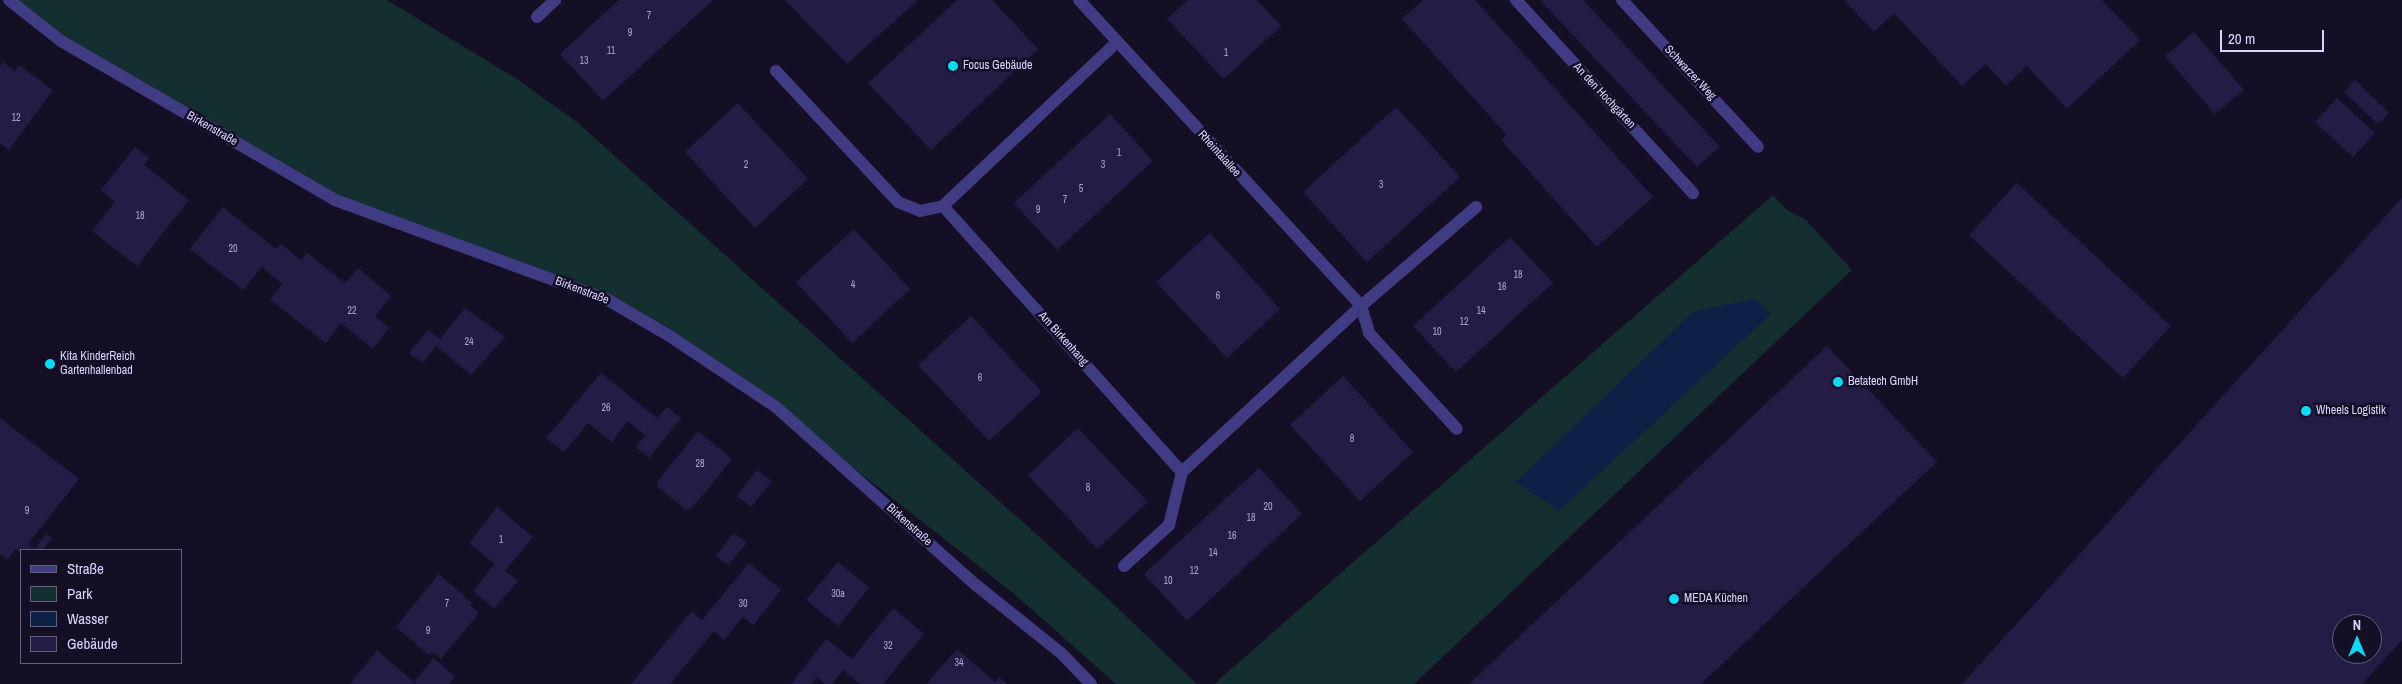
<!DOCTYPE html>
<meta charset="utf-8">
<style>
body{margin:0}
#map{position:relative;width:2402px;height:684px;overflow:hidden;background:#140f25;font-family:"Archivo Narrow",sans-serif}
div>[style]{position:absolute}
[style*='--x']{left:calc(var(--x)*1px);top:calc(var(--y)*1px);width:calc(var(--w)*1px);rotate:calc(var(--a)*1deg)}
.green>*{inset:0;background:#132f2f}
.water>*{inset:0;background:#0d2146}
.building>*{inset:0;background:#251c46}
.service>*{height:12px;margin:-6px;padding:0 6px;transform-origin:6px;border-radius:6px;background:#403c83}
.minor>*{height:12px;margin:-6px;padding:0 6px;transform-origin:6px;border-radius:6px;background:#403c83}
.dots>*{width:14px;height:14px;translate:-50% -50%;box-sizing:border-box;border:2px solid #140f25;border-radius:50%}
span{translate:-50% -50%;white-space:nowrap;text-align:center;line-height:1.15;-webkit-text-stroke:5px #140f25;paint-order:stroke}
.number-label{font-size:10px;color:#ada7d0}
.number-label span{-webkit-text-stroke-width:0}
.poi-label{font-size:12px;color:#dad5fe}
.left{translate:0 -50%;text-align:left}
.street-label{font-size:12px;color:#dad5fe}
.legend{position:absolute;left:20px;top:549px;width:162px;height:115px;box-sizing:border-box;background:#140f25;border:1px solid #635e7c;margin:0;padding:6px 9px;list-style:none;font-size:15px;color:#dad5fe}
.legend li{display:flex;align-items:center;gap:10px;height:25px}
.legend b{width:25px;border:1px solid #635e7c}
.north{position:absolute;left:2332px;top:614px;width:50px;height:50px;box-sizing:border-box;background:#140f25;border:1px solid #635e7c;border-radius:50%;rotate:0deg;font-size:14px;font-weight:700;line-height:20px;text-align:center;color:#dad5fe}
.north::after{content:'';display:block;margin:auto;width:18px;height:22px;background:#06dbf8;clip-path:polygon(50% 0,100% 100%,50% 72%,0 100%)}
.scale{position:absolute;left:2220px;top:30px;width:104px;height:22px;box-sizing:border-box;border:2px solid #dad5fe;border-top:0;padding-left:6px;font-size:15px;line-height:18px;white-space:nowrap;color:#dad5fe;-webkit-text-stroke:4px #140f25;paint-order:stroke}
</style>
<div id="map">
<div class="green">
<i style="clip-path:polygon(9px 0,387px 0,517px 79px,578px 123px,1105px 596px,1197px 684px,1116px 684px,1013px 593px,776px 407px,608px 300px,350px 207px,61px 41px)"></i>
<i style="clip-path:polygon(1773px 195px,1787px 210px,1806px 220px,1852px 270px,1414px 684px,1214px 684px)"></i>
</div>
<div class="water">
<i style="clip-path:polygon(1755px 299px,1771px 314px,1559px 511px,1516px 482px,1694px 311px)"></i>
</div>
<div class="building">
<i style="clip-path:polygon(619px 0,713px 0,603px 101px,560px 54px)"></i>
<i style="clip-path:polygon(785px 0,918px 0,847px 64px)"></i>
<i style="clip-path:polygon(957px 0,992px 0,1038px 49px,931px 150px,868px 83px)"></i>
<i style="clip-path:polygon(1188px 0,1257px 0,1281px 26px,1224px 79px,1167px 19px)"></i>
<i style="clip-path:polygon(1423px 0,1475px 0,1653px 197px,1597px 247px,1501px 140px,1507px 135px,1402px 19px)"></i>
<i style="clip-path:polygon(1540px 0,1583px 0,1720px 147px,1697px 167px)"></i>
<i style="clip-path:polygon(1844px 0,2102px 0,2140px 40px,2067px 109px,2027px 66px,2006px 86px,1986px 64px,1962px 86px,1894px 13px,1874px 32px)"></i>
<i style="clip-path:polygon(2194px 32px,2244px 90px,2215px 114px,2165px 56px)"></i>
<i style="clip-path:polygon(3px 62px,15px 71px,19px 65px,53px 90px,9px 150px,0 143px,0 66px)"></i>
<i style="clip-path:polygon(2355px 80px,2389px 113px,2378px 124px,2344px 92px)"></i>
<i style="clip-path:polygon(2337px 98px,2375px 133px,2353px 157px,2315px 122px)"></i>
<i style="clip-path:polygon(738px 103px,808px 179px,755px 228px,685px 152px)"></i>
<i style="clip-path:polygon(1396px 107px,1460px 177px,1367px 262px,1303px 192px)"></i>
<i style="clip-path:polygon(1110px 114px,1153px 161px,1057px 250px,1014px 203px)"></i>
<i style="clip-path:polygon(135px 147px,149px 158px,144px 165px,189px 200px,137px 266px,92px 231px,115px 202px,101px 190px)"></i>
<i style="clip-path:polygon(2017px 183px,2171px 326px,2123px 378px,1969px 235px)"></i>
<i style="clip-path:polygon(evenodd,2402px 198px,2402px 640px,2362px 684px,1962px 684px,2402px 198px,2342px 624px,2372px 624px,2372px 654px,2342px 654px,2342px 624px)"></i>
<i style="clip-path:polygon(223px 207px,276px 249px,281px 244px,301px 260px,307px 253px,345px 283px,358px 268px,391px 296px,375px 316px,389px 328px,373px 349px,341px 323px,326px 343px,270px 300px,282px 284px,262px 267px,243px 290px,190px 249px)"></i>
<i style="clip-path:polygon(854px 229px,910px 289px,852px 343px,796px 282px)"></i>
<i style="clip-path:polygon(1210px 233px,1280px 309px,1227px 358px,1156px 282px)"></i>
<i style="clip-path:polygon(1510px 237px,1553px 283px,1456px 372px,1413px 326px)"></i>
<i style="clip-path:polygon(465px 308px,505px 337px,471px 375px,436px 346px,423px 363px,409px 353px,428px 330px,440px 339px)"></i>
<i style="clip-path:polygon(971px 316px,1042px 392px,989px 441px,918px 365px)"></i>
<i style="clip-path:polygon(1827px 346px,1937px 462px,1896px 500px,1701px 684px,1469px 684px)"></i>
<i style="clip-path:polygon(601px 373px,657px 418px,667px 407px,681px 418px,649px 458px,636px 447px,645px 435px,628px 421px,612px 442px,588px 423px,564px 452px,546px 438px)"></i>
<i style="clip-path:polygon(1343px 376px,1413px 452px,1360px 501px,1290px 425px)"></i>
<i style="clip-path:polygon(0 418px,79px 479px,28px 544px,35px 549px,46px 534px,52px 538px,43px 550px,21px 550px,21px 554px,16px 549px,7px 560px,0 554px)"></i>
<i style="clip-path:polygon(1078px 428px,1148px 502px,1097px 549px,1028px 475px)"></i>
<i style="clip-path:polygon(698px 431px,732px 459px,702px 496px,690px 509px,685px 509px,659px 488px,657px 482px)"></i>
<i style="clip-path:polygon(1259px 468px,1302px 514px,1187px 621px,1144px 574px)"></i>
<i style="clip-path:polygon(757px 470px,772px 481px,751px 507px,737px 496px)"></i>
<i style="clip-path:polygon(497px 507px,533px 537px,505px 571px,518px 581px,494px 609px,473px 591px,495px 564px,469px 543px)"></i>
<i style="clip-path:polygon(734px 533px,747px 543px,728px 565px,716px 556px)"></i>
<i style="clip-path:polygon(838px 562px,869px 588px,838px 626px,806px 600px)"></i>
<i style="clip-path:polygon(749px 563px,781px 590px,753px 625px,743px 617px,724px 640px,714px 631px,670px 684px,631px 684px,692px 611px,702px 620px)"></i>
<i style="clip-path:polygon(439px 574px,472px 603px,470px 605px,479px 613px,441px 659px,432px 652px,429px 655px,396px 627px)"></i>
<i style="clip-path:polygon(893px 608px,924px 634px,883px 684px,860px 684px,843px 670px,832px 684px,825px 684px,817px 677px,811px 684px,791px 684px,826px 639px,852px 659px)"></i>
<i style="clip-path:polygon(957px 649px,995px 682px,999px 677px,1007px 684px,926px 684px)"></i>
<i style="clip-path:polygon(377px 650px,414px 682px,413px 684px,350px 684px)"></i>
<i style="clip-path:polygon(433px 658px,455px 676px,449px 684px,417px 684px,414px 682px)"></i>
</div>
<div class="service">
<i style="--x:1361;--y:306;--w:152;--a:-40.7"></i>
</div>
<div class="minor">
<i style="--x:9;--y:0;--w:66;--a:38.3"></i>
<i style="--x:61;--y:41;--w:317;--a:30.1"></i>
<i style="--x:335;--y:200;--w:291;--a:20.1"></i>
<i style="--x:608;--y:300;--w:69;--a:30.3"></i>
<i style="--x:668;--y:335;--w:130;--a:33.7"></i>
<i style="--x:776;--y:407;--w:268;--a:41.7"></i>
<i style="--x:976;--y:585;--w:109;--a:38.7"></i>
<i style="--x:1061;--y:653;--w:43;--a:45.9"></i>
<i style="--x:1079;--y:0;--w:416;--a:47.3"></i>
<i style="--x:1361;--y:306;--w:28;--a:73"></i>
<i style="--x:1369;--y:333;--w:130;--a:47.5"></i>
<i style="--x:1516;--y:0;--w:262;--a:47.5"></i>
<i style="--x:1622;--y:0;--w:200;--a:47.2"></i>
<i style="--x:537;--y:17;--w:25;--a:-43"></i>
<i style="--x:1117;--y:42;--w:239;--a:136.7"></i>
<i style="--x:943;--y:206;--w:358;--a:48.1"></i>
<i style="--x:1182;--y:472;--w:244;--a:-42.8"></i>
<i style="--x:776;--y:71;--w:179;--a:47"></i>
<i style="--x:898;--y:202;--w:24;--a:22"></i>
<i style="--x:920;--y:211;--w:24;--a:-12"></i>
<i style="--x:1124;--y:566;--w:61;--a:-42.3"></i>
<i style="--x:1169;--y:525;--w:55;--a:-76.2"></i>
</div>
<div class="dots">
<i style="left:953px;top:66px;background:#06dbf8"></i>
<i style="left:50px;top:364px;background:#06dbf8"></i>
<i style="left:1838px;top:382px;background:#06dbf8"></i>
<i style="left:2306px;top:411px;background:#06dbf8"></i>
<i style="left:1674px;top:599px;background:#06dbf8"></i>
</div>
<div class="number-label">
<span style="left:649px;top:16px">7</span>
<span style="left:630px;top:33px">9</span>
<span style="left:611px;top:51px">11</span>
<span style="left:1226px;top:53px">1</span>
<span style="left:584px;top:61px">13</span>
<span style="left:16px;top:118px">12</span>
<span style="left:1119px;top:153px">1</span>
<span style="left:746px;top:165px">2</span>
<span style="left:1103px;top:165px">3</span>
<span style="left:1381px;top:185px">3</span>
<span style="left:1081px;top:189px">5</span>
<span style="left:1065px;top:200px">7</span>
<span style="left:1038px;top:210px">9</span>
<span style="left:140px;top:216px">18</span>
<span style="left:233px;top:249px">20</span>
<span style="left:1518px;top:275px">18</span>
<span style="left:853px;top:285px">4</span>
<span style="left:1502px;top:287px">16</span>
<span style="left:1218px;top:296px">6</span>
<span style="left:352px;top:311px">22</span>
<span style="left:1481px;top:311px">14</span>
<span style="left:1464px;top:322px">12</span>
<span style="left:1437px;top:332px">10</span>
<span style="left:469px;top:342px">24</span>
<span style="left:980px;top:378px">6</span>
<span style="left:606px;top:408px">26</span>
<span style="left:1352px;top:439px">8</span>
<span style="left:700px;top:464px">28</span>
<span style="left:1088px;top:488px">8</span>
<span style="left:1268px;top:507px">20</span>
<span style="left:27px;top:511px">9</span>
<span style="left:1251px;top:518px">18</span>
<span style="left:1232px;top:536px">16</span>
<span style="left:501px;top:540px">1</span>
<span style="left:1213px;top:553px">14</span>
<span style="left:1194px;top:571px">12</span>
<span style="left:1168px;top:581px">10</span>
<span style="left:838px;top:594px">30a</span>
<span style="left:447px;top:604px">7</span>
<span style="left:743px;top:604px">30</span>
<span style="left:428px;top:631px">9</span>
<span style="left:888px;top:646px">32</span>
<span style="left:959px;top:663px">34</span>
</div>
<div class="poi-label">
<span class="left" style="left:963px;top:66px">Focus Gebäude</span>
<span class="left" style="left:60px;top:364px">Kita KinderReich<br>Gartenhallenbad</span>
<span class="left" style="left:1848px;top:382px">Betatech GmbH</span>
<span class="left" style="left:2316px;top:411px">Wheels Logistik</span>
<span class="left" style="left:1684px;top:599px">MEDA Küchen</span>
</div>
<div class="street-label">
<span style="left:1690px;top:73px;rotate:47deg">Schwarzer Weg</span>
<span style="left:1604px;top:96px;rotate:47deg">An den Hochgärten</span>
<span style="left:212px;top:129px;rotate:30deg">Birkenstraße</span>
<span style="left:1219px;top:154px;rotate:48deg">Rheintalallee</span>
<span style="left:582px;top:291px;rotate:21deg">Birkenstraße</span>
<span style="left:1063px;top:339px;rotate:48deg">Am Birkenhang</span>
<span style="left:909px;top:525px;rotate:42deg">Birkenstraße</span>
</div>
<ul class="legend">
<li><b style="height:6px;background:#403c83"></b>Straße</li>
<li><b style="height:14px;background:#132f2f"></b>Park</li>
<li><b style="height:14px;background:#0d2146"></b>Wasser</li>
<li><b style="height:14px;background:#251c46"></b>Gebäude</li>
</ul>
<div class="north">N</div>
<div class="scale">20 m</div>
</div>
